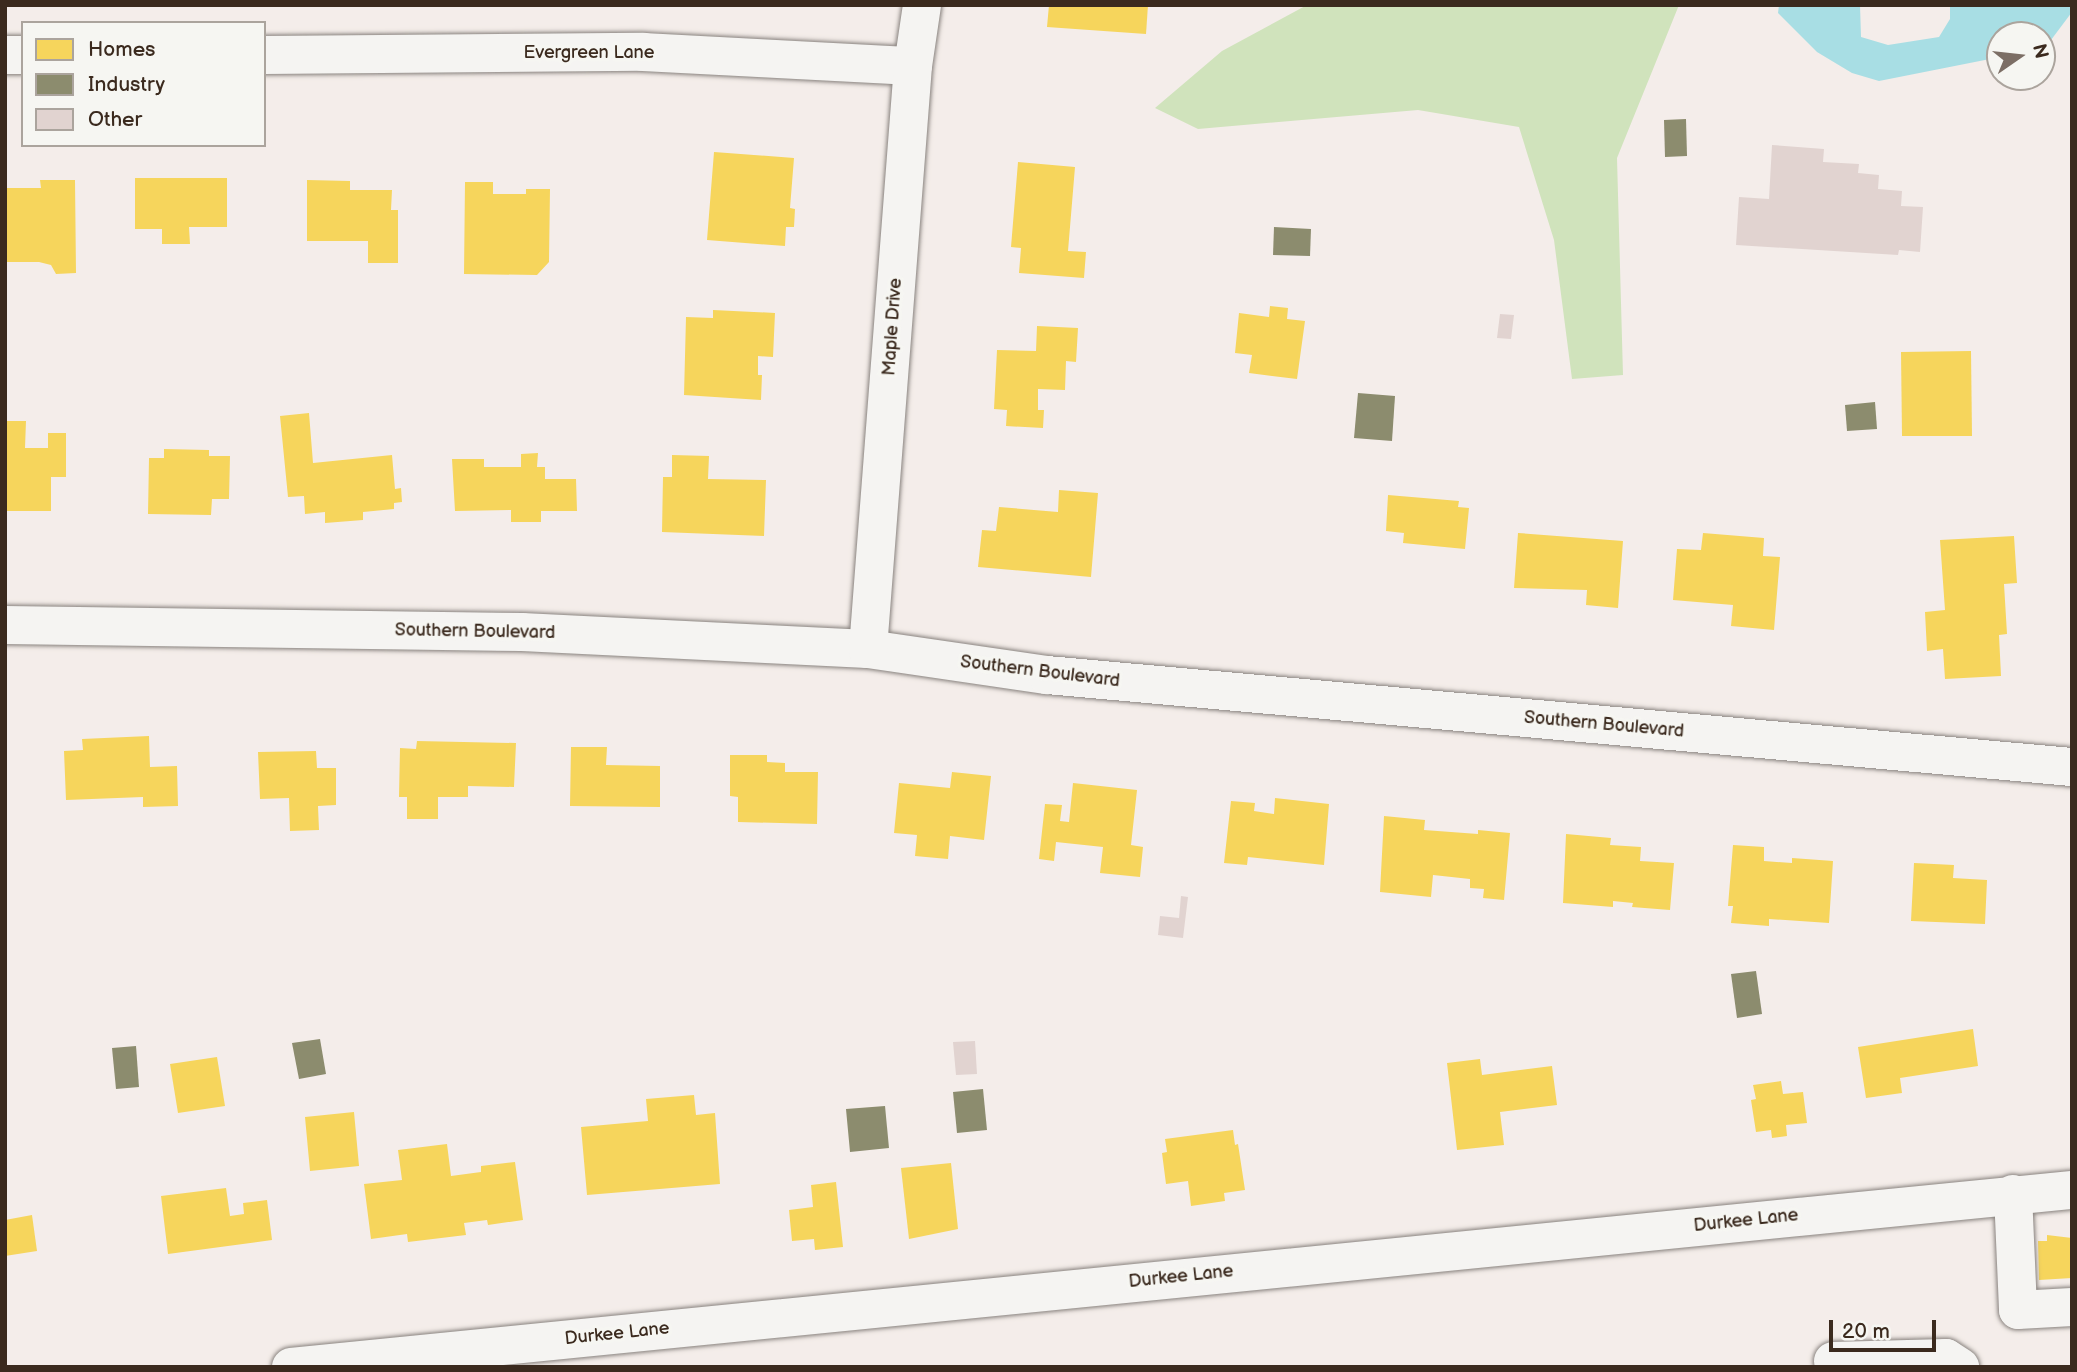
<!DOCTYPE html>
<style>
body{margin:0}
#map{position:relative;width:2077px;height:1372px;overflow:hidden;background:#f4edea;font-family:"Balsamiq Sans",sans-serif}
div>[style]{position:absolute}
[style*='--x']{left:calc(var(--x)*1px);top:calc(var(--y)*1px);width:calc(var(--w)*1px);rotate:calc(var(--a)*1deg)}
.green>*{inset:0;background:#d0e3bc}
.water>*{inset:0;background:#a8dee4}
.homes>*{inset:0;background:#f6d55c}
.industry>*{inset:0;background:#8c8c6e}
.building>*{inset:0;background:#e1d3d0}
.roads{filter:drop-shadow(0 0 2px #89837f) drop-shadow(0 0 2px #89837f)}
.minor>*{height:38px;margin:-19px;padding:0 19px;transform-origin:19px;border-radius:19px;background:#f5f4f2}
span{translate:-50% -50%;white-space:nowrap;text-align:center;line-height:1.15;-webkit-text-stroke:7px #f6f6f2;paint-order:stroke}
.street-label{font-size:18px;color:#3b2a1e}
.frame{position:absolute;inset:0;border:7px solid #3b2a1e;pointer-events:none}
.legend{position:absolute;left:21px;top:21px;width:245px;height:126px;box-sizing:border-box;background:#f6f6f2;border:2px solid #aba49d;margin:0;padding:9px 12px;list-style:none;font-size:21px;color:#3b2a1e}
.legend li{display:flex;align-items:center;gap:14px;height:35px}
.legend b{width:35px;border:2px solid #aba49d}
.north{position:absolute;left:1986px;top:21px;width:70px;height:70px;box-sizing:border-box;background:#f6f6f2;border:2px solid #aba49d;border-radius:50%;rotate:76deg;font-size:19px;font-weight:700;line-height:28px;text-align:center;color:#3b2a1e}
.north::after{content:'';display:block;margin:auto;width:24px;height:32px;background:#7c6e65;clip-path:polygon(50% 0,100% 100%,50% 72%,0 100%)}
.scale{position:absolute;left:1829px;top:1320px;width:107px;height:32px;box-sizing:border-box;border:4px solid #3b2a1e;border-top:0;padding-left:9px;font-size:21px;line-height:24px;white-space:nowrap;color:#3b2a1e;-webkit-text-stroke:5px #f6f6f2;paint-order:stroke}
</style>
<div id="map">
<div class="green">
<i style="clip-path:polygon(1307px 5px,1679px 5px,1617px 158px,1623px 375px,1572px 379px,1554px 240px,1519px 127px,1418px 110px,1198px 129px,1155px 108px,1222px 51px)"></i>
</div>
<div class="water">
<i style="clip-path:polygon(1779px 5px,1860px 5px,1861px 37px,1888px 45px,1939px 37px,1950px 19px,1950px 5px,2072px 5px,2072px 12px,2048px 44px,2042px 46px,2042px 35px,2000px 35px,2000px 57px,1879px 81px,1852px 73px,1817px 52px,1778px 13px)"></i>
</div>
<div class="homes">
<i style="clip-path:polygon(1049px 5px,1148px 5px,1146px 34px,1047px 27px)"></i>
<i style="clip-path:polygon(714px 152px,794px 158px,790px 208px,795px 209px,794px 227px,786px 227px,785px 246px,707px 240px)"></i>
<i style="clip-path:polygon(1018px 162px,1075px 167px,1068px 251px,1086px 252px,1084px 278px,1019px 273px,1021px 248px,1011px 247px)"></i>
<i style="clip-path:polygon(135px 178px,227px 178px,227px 227px,189px 227px,190px 244px,162px 244px,162px 229px,135px 229px)"></i>
<i style="clip-path:polygon(40px 180px,75px 180px,76px 273px,56px 274px,51px 265px,39px 262px,5px 262px,5px 188px,41px 188px)"></i>
<i style="clip-path:polygon(307px 180px,350px 181px,350px 190px,392px 190px,391px 210px,398px 210px,398px 263px,368px 263px,368px 241px,307px 241px)"></i>
<i style="clip-path:polygon(465px 182px,493px 182px,493px 194px,526px 194px,526px 189px,550px 189px,549px 262px,537px 275px,464px 274px)"></i>
<i style="clip-path:polygon(1270px 306px,1288px 308px,1287px 319px,1305px 321px,1297px 379px,1249px 373px,1252px 355px,1235px 353px,1239px 313px,1269px 317px)"></i>
<i style="clip-path:polygon(713px 310px,775px 313px,773px 357px,758px 356px,758px 375px,762px 375px,761px 400px,684px 395px,686px 317px,713px 318px)"></i>
<i style="clip-path:polygon(1037px 326px,1078px 328px,1076px 362px,1066px 361px,1065px 390px,1038px 389px,1038px 410px,1044px 410px,1043px 428px,1006px 426px,1007px 410px,994px 409px,997px 350px,1036px 351px)"></i>
<i style="clip-path:polygon(1971px 351px,1972px 436px,1902px 436px,1901px 352px)"></i>
<i style="clip-path:polygon(309px 413px,313px 463px,392px 455px,395px 489px,401px 488px,402px 502px,394px 503px,394px 509px,363px 512px,363px 520px,325px 523px,325px 512px,305px 514px,304px 496px,288px 497px,280px 416px)"></i>
<i style="clip-path:polygon(5px 421px,26px 421px,25px 448px,48px 448px,48px 433px,66px 433px,66px 477px,51px 477px,51px 511px,5px 511px)"></i>
<i style="clip-path:polygon(164px 449px,209px 450px,209px 456px,230px 456px,229px 499px,212px 499px,211px 515px,148px 514px,149px 458px,164px 458px)"></i>
<i style="clip-path:polygon(538px 453px,537px 467px,545px 467px,545px 479px,576px 479px,577px 511px,541px 511px,541px 522px,511px 522px,511px 510px,455px 511px,452px 459px,484px 459px,484px 467px,521px 467px,521px 454px)"></i>
<i style="clip-path:polygon(672px 455px,709px 456px,708px 479px,766px 480px,764px 536px,662px 532px,663px 477px,672px 477px)"></i>
<i style="clip-path:polygon(1059px 490px,1098px 493px,1091px 577px,978px 567px,982px 530px,996px 531px,999px 507px,1058px 512px)"></i>
<i style="clip-path:polygon(1388px 495px,1459px 501px,1458px 507px,1469px 508px,1465px 549px,1403px 543px,1404px 533px,1386px 531px)"></i>
<i style="clip-path:polygon(1518px 533px,1623px 541px,1618px 608px,1586px 605px,1587px 590px,1514px 588px)"></i>
<i style="clip-path:polygon(1703px 533px,1764px 538px,1763px 556px,1780px 557px,1774px 630px,1731px 626px,1733px 605px,1673px 600px,1677px 549px,1701px 550px)"></i>
<i style="clip-path:polygon(2014px 536px,2017px 583px,2004px 584px,2007px 634px,1999px 635px,2001px 676px,1945px 679px,1943px 649px,1927px 651px,1925px 612px,1945px 610px,1940px 540px)"></i>
<i style="clip-path:polygon(149px 736px,150px 767px,177px 766px,178px 806px,143px 807px,143px 797px,66px 800px,64px 751px,83px 750px,82px 739px)"></i>
<i style="clip-path:polygon(417px 741px,516px 743px,514px 787px,468px 786px,468px 797px,438px 797px,438px 819px,407px 819px,407px 797px,399px 797px,400px 748px,416px 749px)"></i>
<i style="clip-path:polygon(571px 747px,607px 747px,606px 765px,660px 766px,660px 807px,570px 806px)"></i>
<i style="clip-path:polygon(316px 751px,317px 768px,336px 768px,336px 805px,318px 806px,319px 830px,290px 831px,289px 798px,260px 799px,258px 752px)"></i>
<i style="clip-path:polygon(730px 755px,767px 755px,767px 762px,785px 763px,785px 772px,818px 772px,817px 824px,738px 822px,738px 797px,730px 796px)"></i>
<i style="clip-path:polygon(952px 772px,991px 776px,984px 840px,950px 836px,948px 859px,915px 856px,917px 835px,894px 833px,899px 783px,950px 788px)"></i>
<i style="clip-path:polygon(1073px 783px,1137px 790px,1131px 845px,1143px 847px,1140px 877px,1100px 873px,1103px 847px,1056px 842px,1054px 861px,1039px 859px,1045px 804px,1062px 805px,1060px 821px,1069px 822px)"></i>
<i style="clip-path:polygon(1275px 798px,1329px 804px,1324px 865px,1248px 857px,1247px 865px,1224px 863px,1231px 801px,1255px 803px,1254px 811px,1274px 814px)"></i>
<i style="clip-path:polygon(1384px 816px,1425px 820px,1424px 830px,1478px 834px,1478px 830px,1510px 833px,1504px 900px,1483px 898px,1484px 889px,1470px 888px,1470px 879px,1433px 875px,1431px 897px,1380px 892px)"></i>
<i style="clip-path:polygon(1566px 834px,1611px 838px,1610px 845px,1641px 847px,1640px 861px,1674px 863px,1670px 910px,1632px 907px,1633px 903px,1613px 901px,1613px 907px,1563px 903px)"></i>
<i style="clip-path:polygon(1733px 845px,1764px 847px,1764px 861px,1792px 863px,1792px 858px,1833px 861px,1829px 923px,1769px 919px,1769px 926px,1731px 923px,1733px 906px,1728px 906px)"></i>
<i style="clip-path:polygon(1914px 863px,1954px 865px,1953px 878px,1987px 880px,1985px 924px,1911px 921px)"></i>
<i style="clip-path:polygon(1973px 1029px,1978px 1066px,1900px 1078px,1902px 1093px,1866px 1098px,1858px 1047px)"></i>
<i style="clip-path:polygon(217px 1057px,225px 1106px,178px 1113px,170px 1064px)"></i>
<i style="clip-path:polygon(1480px 1059px,1482px 1075px,1552px 1066px,1557px 1105px,1500px 1112px,1504px 1145px,1457px 1150px,1447px 1063px)"></i>
<i style="clip-path:polygon(1781px 1081px,1783px 1094px,1803px 1092px,1807px 1123px,1786px 1125px,1787px 1136px,1772px 1138px,1771px 1130px,1756px 1132px,1751px 1100px,1756px 1099px,1753px 1085px)"></i>
<i style="clip-path:polygon(694px 1095px,696px 1115px,715px 1113px,720px 1184px,587px 1195px,581px 1127px,648px 1121px,646px 1099px)"></i>
<i style="clip-path:polygon(354px 1112px,359px 1166px,310px 1171px,305px 1117px)"></i>
<i style="clip-path:polygon(1233px 1130px,1235px 1145px,1238px 1144px,1245px 1190px,1224px 1193px,1225px 1201px,1191px 1206px,1188px 1181px,1166px 1184px,1162px 1153px,1167px 1152px,1165px 1139px)"></i>
<i style="clip-path:polygon(447px 1144px,451px 1176px,481px 1172px,481px 1166px,515px 1162px,523px 1220px,488px 1225px,487px 1220px,464px 1223px,466px 1235px,408px 1242px,407px 1234px,371px 1239px,364px 1184px,402px 1180px,398px 1150px)"></i>
<i style="clip-path:polygon(951px 1163px,958px 1229px,909px 1239px,901px 1168px)"></i>
<i style="clip-path:polygon(836px 1182px,843px 1247px,815px 1250px,814px 1239px,792px 1241px,789px 1210px,813px 1207px,811px 1185px)"></i>
<i style="clip-path:polygon(226px 1188px,230px 1216px,244px 1214px,243px 1203px,267px 1200px,272px 1240px,168px 1254px,161px 1196px)"></i>
<i style="clip-path:polygon(32px 1215px,37px 1251px,5px 1256px,5px 1220px)"></i>
<i style="clip-path:polygon(2047px 1235px,2072px 1238px,2072px 1278px,2039px 1280px,2038px 1241px,2047px 1241px)"></i>
</div>
<div class="industry">
<i style="clip-path:polygon(1686px 119px,1687px 156px,1665px 157px,1664px 120px)"></i>
<i style="clip-path:polygon(1274px 227px,1311px 229px,1310px 256px,1273px 255px)"></i>
<i style="clip-path:polygon(1358px 393px,1395px 396px,1392px 441px,1354px 438px)"></i>
<i style="clip-path:polygon(1875px 402px,1877px 429px,1847px 431px,1845px 405px)"></i>
<i style="clip-path:polygon(1756px 971px,1762px 1014px,1737px 1018px,1731px 974px)"></i>
<i style="clip-path:polygon(320px 1039px,326px 1074px,299px 1079px,292px 1043px)"></i>
<i style="clip-path:polygon(136px 1046px,139px 1087px,116px 1089px,112px 1048px)"></i>
<i style="clip-path:polygon(983px 1089px,987px 1130px,957px 1133px,953px 1092px)"></i>
<i style="clip-path:polygon(885px 1106px,889px 1148px,850px 1152px,846px 1109px)"></i>
</div>
<div class="building">
<i style="clip-path:polygon(1772px 145px,1824px 149px,1823px 162px,1859px 164px,1858px 173px,1879px 175px,1878px 189px,1902px 191px,1901px 206px,1923px 207px,1920px 252px,1899px 250px,1898px 255px,1736px 245px,1739px 197px,1769px 199px)"></i>
<i style="clip-path:polygon(1500px 314px,1514px 315px,1511px 339px,1497px 338px)"></i>
<i style="clip-path:polygon(1181px 896px,1188px 897px,1183px 938px,1158px 935px,1160px 916px,1179px 918px)"></i>
<i style="clip-path:polygon(975px 1041px,977px 1074px,956px 1075px,953px 1042px)"></i>
</div>
<div class="roads">
<div class="minor">
<i style="--x:5;--y:55;--w:18;--a:0"></i>
<i style="--x:264;--y:55;--w:379;--a:-0.5"></i>
<i style="--x:643;--y:52;--w:270;--a:3"></i>
<i style="--x:5;--y:625;--w:517;--a:0.78"></i>
<i style="--x:522;--y:632;--w:346;--a:2.8"></i>
<i style="--x:868;--y:649;--w:181;--a:8.3"></i>
<i style="--x:1047;--y:675;--w:1029;--a:5.13"></i>
<i style="--x:868;--y:649;--w:585;--a:-85.59"></i>
<i style="--x:913;--y:66;--w:62;--a:-81.6"></i>
<i style="--x:2013;--y:1194;--w:116;--a:87.5"></i>
<i style="--x:2018;--y:1310;--w:54;--a:-3.2"></i>
<i style="--x:1833;--y:1361;--w:113;--a:-1.5"></i>
<i style="--x:1946;--y:1358;--w:17;--a:33"></i>
<i style="--x:291;--y:1367;--w:1790;--a:-5.68"></i>
</div>
</div>
<div class="street-label">
<span style="left:589px;top:53px">Evergreen Lane</span>
<span style="left:893px;top:327px;rotate:-86deg">Maple Drive</span>
<span style="left:475px;top:632px;rotate:1deg">Southern Boulevard</span>
<span style="left:1040px;top:672px;rotate:7deg">Southern Boulevard</span>
<span style="left:1604px;top:725px;rotate:5deg">Southern Boulevard</span>
<span style="left:1746px;top:1221px;rotate:-6deg">Durkee Lane</span>
<span style="left:1181px;top:1277px;rotate:-6deg">Durkee Lane</span>
<span style="left:617px;top:1334px;rotate:-6deg">Durkee Lane</span>
</div>
<div class="frame"></div>
<ul class="legend">
<li><b style="height:19px;background:#f6d55c"></b>Homes</li>
<li><b style="height:19px;background:#8c8c6e"></b>Industry</li>
<li><b style="height:19px;background:#e1d3d0"></b>Other</li>
</ul>
<div class="north">N</div>
<div class="scale">20 m</div>
</div>
